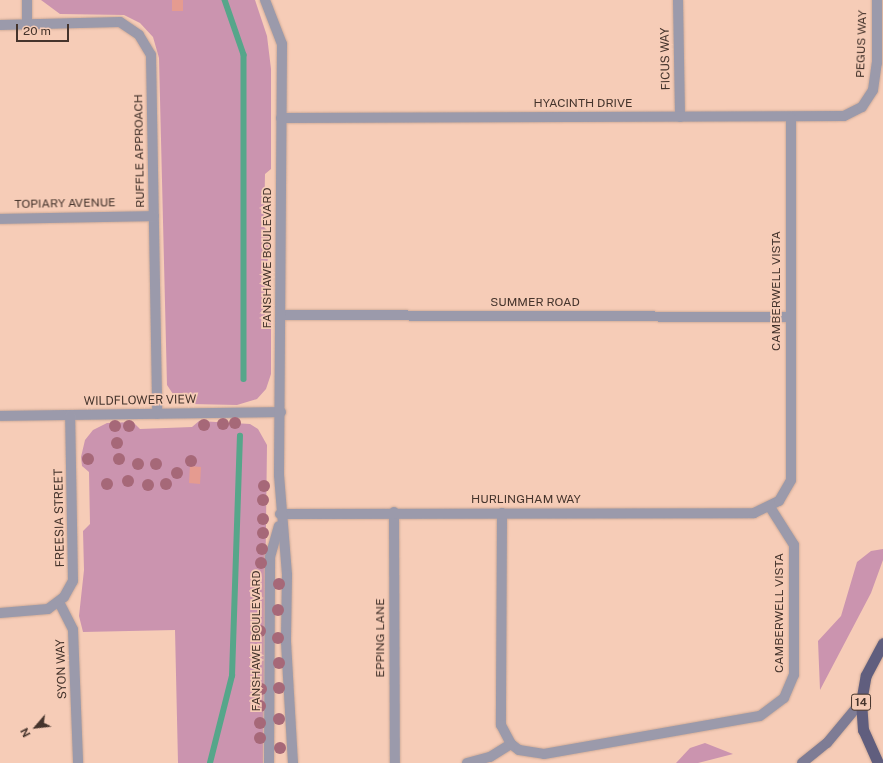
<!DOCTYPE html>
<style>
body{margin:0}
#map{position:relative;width:883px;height:763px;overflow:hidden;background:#f6ccb7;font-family:"Public Sans",sans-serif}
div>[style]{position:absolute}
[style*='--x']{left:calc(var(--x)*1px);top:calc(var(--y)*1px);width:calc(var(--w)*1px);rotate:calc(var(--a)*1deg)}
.green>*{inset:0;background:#cb94af}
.stream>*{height:5.5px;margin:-2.75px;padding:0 2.75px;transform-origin:2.75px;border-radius:2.75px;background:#56a68a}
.building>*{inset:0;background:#e59b90}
.roads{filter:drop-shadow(0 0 1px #cfab98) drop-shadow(0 0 1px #cfab98)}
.service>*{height:10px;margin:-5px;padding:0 5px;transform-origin:5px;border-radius:5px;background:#9b9aab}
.minor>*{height:10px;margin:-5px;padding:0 5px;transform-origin:5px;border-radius:5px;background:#9b9aab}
.tertiary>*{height:10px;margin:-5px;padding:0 5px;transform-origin:5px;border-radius:5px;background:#9b9aab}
.secondary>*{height:10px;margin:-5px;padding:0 5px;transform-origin:5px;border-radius:5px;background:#7e7c95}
.trunk>*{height:11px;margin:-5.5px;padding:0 5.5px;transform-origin:5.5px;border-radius:5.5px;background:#605e7e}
.trees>*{width:12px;height:12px;margin:-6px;border-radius:50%;background:#a66878}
span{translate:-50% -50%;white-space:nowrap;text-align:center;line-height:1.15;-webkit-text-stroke:3.5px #f6ccb7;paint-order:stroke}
.shield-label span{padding:1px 3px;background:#f6ccb7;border:1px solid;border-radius:3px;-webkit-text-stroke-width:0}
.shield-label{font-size:11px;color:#45342c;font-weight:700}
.street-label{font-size:12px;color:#45342c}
.north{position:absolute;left:16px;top:707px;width:40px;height:40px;-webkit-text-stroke:3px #f6ccb7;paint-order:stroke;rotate:242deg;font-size:11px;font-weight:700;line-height:16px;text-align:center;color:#45342c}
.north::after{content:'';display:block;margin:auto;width:14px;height:18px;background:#45342c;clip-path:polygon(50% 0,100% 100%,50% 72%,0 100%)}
.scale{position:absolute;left:16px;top:24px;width:53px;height:18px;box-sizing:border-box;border:2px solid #45342c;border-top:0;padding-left:5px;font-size:12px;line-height:14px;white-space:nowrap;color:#45342c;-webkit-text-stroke:3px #f6ccb7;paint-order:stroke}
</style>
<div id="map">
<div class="green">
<i style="clip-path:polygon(41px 0,255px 0,267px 36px,271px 69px,271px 169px,265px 174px,264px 227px,271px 234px,265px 281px,265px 316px,271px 322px,271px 374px,266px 389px,257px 399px,237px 405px,191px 404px,175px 397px,167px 385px,159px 58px,153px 37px,140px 23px,124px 15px,60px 14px)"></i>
<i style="clip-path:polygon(199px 421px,250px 424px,258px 429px,267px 445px,263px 763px,178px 763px,175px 630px,83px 632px,79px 616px,84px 570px,83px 531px,90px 524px,89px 472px,82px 466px,81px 457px,85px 440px,93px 430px,107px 423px,133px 422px,140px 429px,192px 427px)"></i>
<i style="clip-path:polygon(883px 549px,883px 560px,871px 593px,820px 690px,818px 641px,841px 616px,857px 562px,871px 551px)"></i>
<i style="clip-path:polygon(705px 743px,733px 754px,698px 763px,676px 763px,690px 748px)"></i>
</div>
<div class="stream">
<i style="--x:225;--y:0;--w:58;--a:70.9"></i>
<i style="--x:244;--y:55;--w:324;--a:90"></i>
<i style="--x:210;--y:763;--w:90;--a:-75.8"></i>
<i style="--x:232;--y:676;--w:240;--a:-88.1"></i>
</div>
<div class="building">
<i style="clip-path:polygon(172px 0,183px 0,183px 11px,172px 11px)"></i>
<i style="clip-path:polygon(190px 466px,201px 467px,200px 484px,189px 483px)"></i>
</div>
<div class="roads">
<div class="service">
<i style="--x:394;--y:512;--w:251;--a:89.8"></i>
<i style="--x:467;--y:763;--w:24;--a:-15"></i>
<i style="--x:490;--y:757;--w:25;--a:-32"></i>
</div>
<div class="minor">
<i style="--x:678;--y:0;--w:117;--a:89"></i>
<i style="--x:27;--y:24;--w:24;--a:-90"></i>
<i style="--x:0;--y:25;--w:120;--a:-1.4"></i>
<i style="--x:120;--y:22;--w:23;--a:34"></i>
<i style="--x:139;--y:35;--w:23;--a:59"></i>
<i style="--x:151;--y:55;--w:359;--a:89"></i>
<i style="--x:281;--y:118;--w:563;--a:-0.2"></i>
<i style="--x:844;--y:116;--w:20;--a:-27"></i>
<i style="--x:862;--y:107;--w:20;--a:-57"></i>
<i style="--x:873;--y:90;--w:27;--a:-82"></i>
<i style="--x:877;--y:63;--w:63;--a:-90"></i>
<i style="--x:0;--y:219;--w:154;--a:-1.1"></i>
<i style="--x:281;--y:315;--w:508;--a:0.23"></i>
<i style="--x:0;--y:416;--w:281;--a:-0.8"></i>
<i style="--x:502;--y:513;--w:212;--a:90.3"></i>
<i style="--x:501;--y:725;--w:21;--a:62"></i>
<i style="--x:511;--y:744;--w:10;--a:37"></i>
<i style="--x:519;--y:750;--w:25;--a:9"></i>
<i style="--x:544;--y:754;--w:219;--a:-10"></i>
<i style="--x:760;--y:716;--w:30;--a:-37"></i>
<i style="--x:784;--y:698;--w:25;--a:-67"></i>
<i style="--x:794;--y:675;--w:130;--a:-90"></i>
<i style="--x:794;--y:545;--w:45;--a:-122.3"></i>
<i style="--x:280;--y:514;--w:474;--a:-0.1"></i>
<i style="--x:754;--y:513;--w:28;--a:-26"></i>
<i style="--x:779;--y:501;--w:24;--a:-60"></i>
<i style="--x:791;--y:480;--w:362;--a:-90"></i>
<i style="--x:59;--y:602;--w:31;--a:63"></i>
<i style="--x:73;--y:630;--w:133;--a:87.8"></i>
<i style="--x:0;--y:613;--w:48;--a:-4.8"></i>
<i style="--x:48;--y:609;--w:20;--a:-37"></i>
<i style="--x:64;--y:597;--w:18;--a:-61"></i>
<i style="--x:73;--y:581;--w:166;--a:-91"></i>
</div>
<div class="tertiary">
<i style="--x:265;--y:0;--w:47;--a:68.9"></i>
<i style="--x:282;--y:44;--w:431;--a:90.4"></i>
<i style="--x:279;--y:475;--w:100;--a:85.4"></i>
<i style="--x:287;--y:575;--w:67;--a:90.9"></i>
<i style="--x:286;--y:642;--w:121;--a:86.7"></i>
<i style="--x:269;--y:763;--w:206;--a:-89.7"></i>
<i style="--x:270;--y:557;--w:32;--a:-74"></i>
</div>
<div class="secondary">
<i style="--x:802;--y:763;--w:32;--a:-39"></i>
<i style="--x:827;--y:743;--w:53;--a:-50.3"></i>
</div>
<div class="trunk">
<i style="--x:878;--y:763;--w:36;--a:-114"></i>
<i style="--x:863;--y:730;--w:28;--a:-94"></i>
<i style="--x:861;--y:702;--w:27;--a:-80"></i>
<i style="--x:866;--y:675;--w:36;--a:-62"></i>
</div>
</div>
<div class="trees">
<i style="left:235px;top:423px"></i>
<i style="left:223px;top:424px"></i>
<i style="left:204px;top:425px"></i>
<i style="left:115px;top:426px"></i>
<i style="left:129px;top:426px"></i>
<i style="left:117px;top:443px"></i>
<i style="left:88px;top:459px"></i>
<i style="left:119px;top:459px"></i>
<i style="left:191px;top:461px"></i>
<i style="left:138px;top:464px"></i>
<i style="left:156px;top:464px"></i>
<i style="left:177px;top:473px"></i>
<i style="left:128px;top:481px"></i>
<i style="left:107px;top:484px"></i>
<i style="left:166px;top:484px"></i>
<i style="left:148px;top:485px"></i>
<i style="left:264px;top:486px"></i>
<i style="left:263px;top:500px"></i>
<i style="left:263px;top:519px"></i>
<i style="left:263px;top:533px"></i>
<i style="left:262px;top:549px"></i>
<i style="left:261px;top:563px"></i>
<i style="left:279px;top:584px"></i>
<i style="left:278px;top:610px"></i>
<i style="left:260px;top:631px"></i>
<i style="left:278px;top:638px"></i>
<i style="left:279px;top:663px"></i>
<i style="left:279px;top:688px"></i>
<i style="left:261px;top:689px"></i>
<i style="left:260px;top:706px"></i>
<i style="left:279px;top:719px"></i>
<i style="left:260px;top:723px"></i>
<i style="left:260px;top:738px"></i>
<i style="left:280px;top:748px"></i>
</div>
<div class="shield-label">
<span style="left:861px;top:702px">14</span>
</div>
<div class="street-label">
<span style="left:862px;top:44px;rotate:-88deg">PEGUS WAY</span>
<span style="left:666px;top:59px;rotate:-91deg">FICUS WAY</span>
<span style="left:583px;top:104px">HYACINTH DRIVE</span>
<span style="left:140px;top:151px;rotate:-91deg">RUFFLE APPROACH</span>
<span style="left:65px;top:204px;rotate:-1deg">TOPIARY AVENUE</span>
<span style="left:268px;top:258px;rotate:-90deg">FANSHAWE BOULEVARD</span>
<span style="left:777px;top:291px;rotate:-90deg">CAMBERWELL VISTA</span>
<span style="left:535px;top:303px">SUMMER ROAD</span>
<span style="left:140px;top:401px;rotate:-1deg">WILDFLOWER VIEW</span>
<span style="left:526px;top:500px">HURLINGHAM WAY</span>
<span style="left:60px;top:518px;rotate:-91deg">FREESIA STREET</span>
<span style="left:780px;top:613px;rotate:-90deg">CAMBERWELL VISTA</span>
<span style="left:381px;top:638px;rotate:-90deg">EPPING LANE</span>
<span style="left:257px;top:641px;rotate:-90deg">FANSHAWE BOULEVARD</span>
<span style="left:62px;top:669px;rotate:-92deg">SYON WAY</span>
</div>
<div class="north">N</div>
<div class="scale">20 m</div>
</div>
